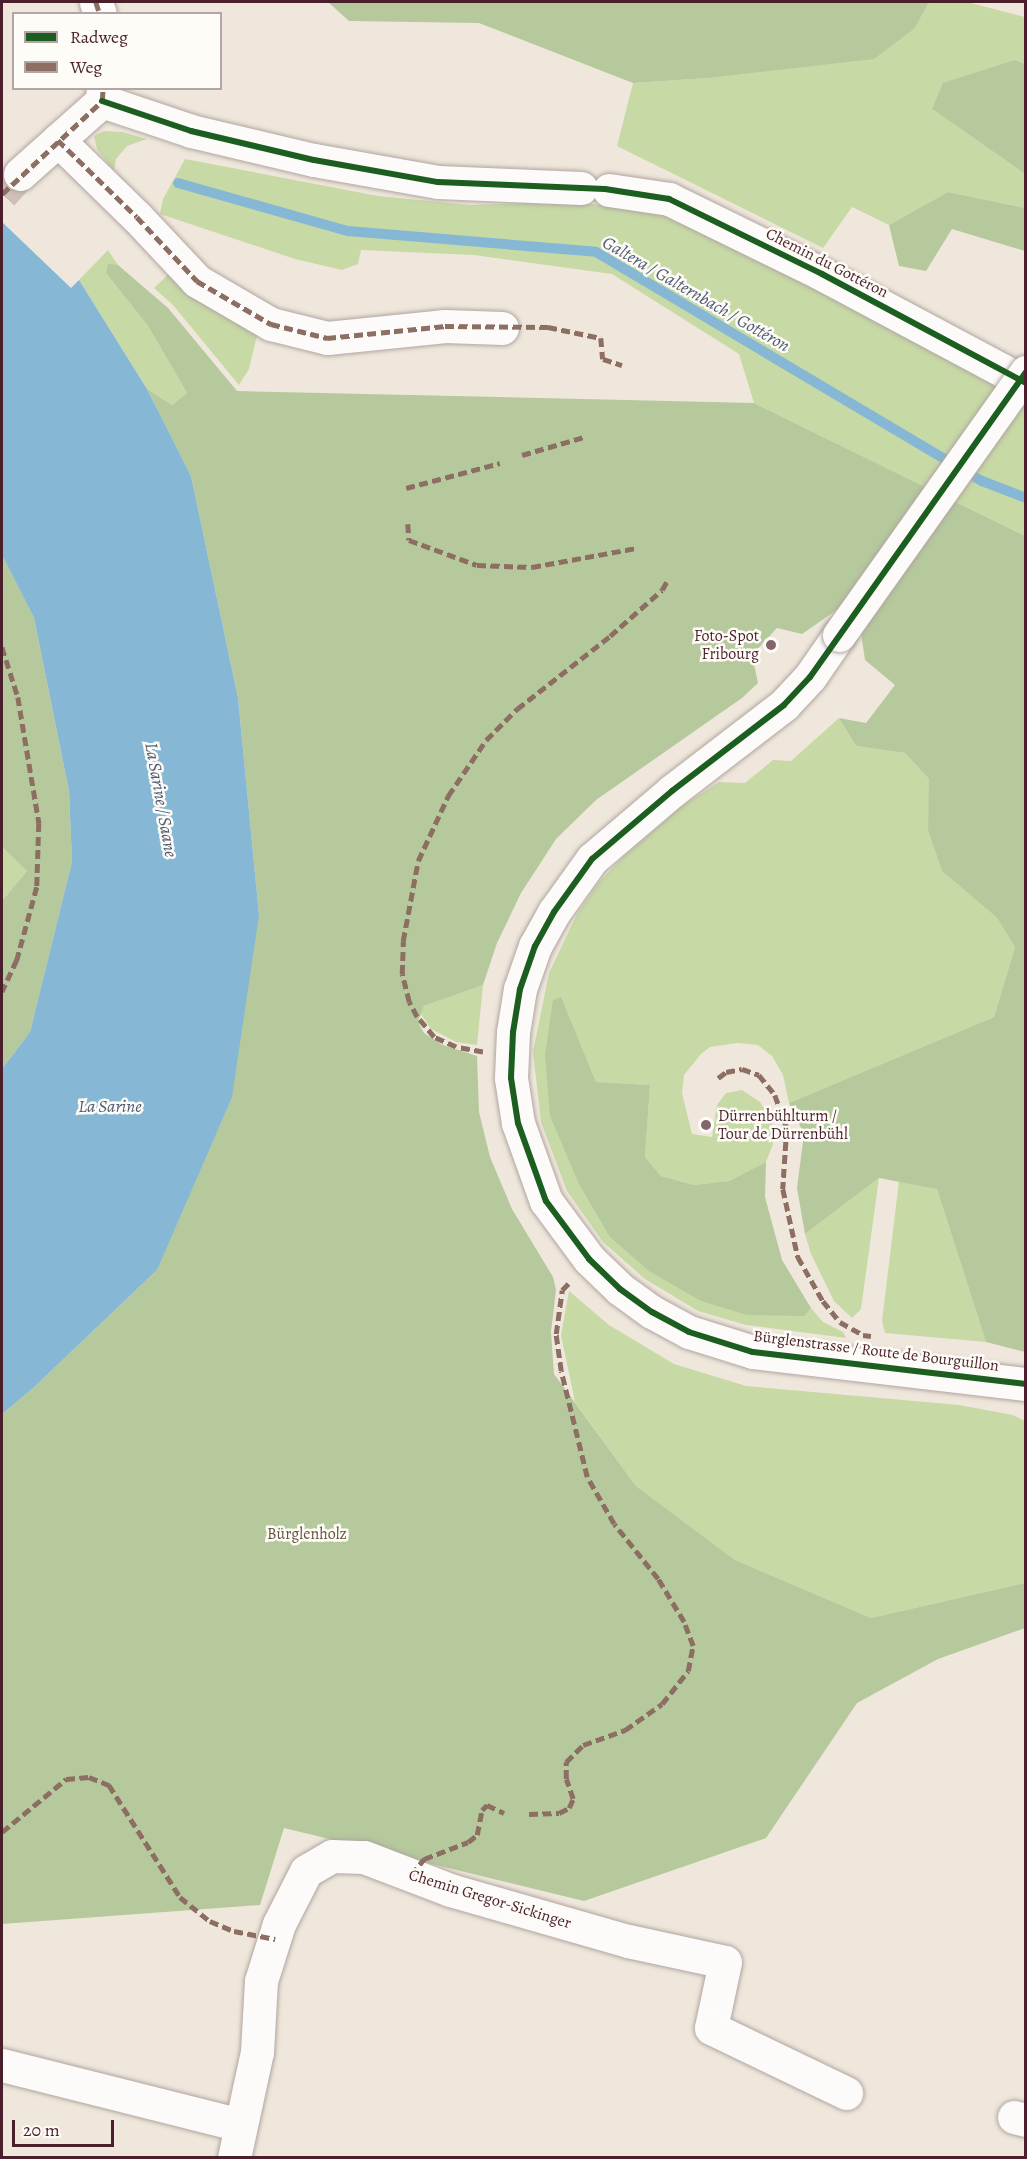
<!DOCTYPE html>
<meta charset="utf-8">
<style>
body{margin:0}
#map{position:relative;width:1027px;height:2159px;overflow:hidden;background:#f0e7dc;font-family:Alegreya,serif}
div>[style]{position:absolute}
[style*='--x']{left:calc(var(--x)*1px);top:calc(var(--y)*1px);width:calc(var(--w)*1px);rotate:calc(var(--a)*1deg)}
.green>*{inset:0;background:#c7d9a5}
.forest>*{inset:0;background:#b5c99c}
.water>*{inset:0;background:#86b7d4}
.stream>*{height:10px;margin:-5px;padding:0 5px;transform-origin:5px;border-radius:5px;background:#86b7d4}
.minor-tunnel>*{height:33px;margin-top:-16.5px;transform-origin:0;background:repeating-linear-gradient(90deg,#cfbfb9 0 33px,transparent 0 49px)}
.roads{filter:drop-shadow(0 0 2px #b0a6a1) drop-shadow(0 0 2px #b0a6a1)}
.minor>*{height:33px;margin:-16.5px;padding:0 16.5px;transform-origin:16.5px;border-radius:16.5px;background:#fdfbfa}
.major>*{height:33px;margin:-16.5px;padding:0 16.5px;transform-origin:16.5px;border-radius:16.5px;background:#fdfbfa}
.bridges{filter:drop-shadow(0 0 2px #b0a6a1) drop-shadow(0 0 2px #b0a6a1)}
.major-bridge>*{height:33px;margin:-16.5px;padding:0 16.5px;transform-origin:16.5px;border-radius:16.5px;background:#fdfbfa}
.quiet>*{height:4.5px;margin-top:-2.25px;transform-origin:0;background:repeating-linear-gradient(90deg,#8d6e63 0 9px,transparent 0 13.5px)}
.cycleway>*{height:6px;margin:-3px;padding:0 3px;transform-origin:3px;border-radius:3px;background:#1b5e20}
.dots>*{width:16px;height:16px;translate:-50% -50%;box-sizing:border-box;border:3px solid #fdfcf7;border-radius:50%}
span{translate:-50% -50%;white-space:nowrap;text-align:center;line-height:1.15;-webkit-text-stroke:5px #fdfcf7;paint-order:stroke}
.street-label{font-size:16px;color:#4a1f2b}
.poi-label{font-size:16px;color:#4a1f2b}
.right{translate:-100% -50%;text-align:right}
.left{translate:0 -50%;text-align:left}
.park-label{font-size:16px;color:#655342}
.water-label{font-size:18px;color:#505a75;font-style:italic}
.frame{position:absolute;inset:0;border:3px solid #4a1f2b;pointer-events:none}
.legend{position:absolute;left:12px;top:12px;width:210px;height:78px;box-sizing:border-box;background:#fdfcf7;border:2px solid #b5a4a5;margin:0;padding:8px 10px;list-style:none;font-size:18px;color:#4a1f2b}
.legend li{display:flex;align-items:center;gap:12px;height:30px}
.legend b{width:30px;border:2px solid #b5a4a5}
.scale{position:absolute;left:12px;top:2120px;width:102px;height:27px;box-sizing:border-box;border:3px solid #4a1f2b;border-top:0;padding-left:8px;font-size:18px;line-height:21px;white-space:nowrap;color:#4a1f2b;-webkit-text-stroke:4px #fdfcf7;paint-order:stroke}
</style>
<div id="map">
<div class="green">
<i style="clip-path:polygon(929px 2px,967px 2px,1025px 17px,1025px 64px,1015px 60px,932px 109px,1025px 174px,1025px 208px,948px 192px,889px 225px,852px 207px,823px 248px,617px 146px,633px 83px,708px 78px,915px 28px)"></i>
<i style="clip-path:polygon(104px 131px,122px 132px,147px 139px,127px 146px,116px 159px,114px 171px,97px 149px,94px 136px)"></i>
<i style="clip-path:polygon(185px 159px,378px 196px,470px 205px,573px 202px,666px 212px,900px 331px,1025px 399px,1025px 536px,754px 403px,739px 354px,612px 274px,474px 255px,361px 250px,358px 264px,342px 270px,295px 259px,160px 214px,163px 199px)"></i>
<i style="clip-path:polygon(108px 250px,118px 265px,108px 265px,106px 273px,148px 326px,187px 393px,172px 405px,147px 389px,79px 280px)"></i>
<i style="clip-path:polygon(172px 271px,258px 331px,249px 369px,239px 385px,173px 305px,154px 288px)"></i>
<i style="clip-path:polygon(839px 718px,856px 746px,905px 753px,930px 780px,928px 831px,942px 871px,997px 918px,1015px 947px,994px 1017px,789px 1103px,783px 1075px,772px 1056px,758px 1045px,737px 1043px,710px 1047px,701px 1054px,684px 1075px,682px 1093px,692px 1134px,712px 1137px,717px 1105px,726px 1093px,742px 1090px,760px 1102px,772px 1121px,773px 1144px,766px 1162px,729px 1181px,694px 1185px,661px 1176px,645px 1157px,650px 1085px,596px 1082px,561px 998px,550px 1116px,805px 1316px,811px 1308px,823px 1322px,843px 1332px,846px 1338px,746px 1325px,698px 1311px,645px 1279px,603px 1242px,567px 1191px,541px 1122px,533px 1052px,549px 973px,577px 914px,599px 882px,624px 856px,682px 806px,719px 782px,745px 783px,773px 760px,791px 761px)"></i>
<i style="clip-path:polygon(2px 847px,27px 871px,2px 901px)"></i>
<i style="clip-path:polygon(483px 985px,477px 1045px,456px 1042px,431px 1029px,421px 1014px,424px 1006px)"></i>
<i style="clip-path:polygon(879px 1178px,861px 1309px,852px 1318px,834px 1301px,811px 1254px,805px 1234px)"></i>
<i style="clip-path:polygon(899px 1181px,937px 1189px,986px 1342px,885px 1333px,882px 1321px)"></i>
<i style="clip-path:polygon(569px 1291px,609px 1325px,674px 1364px,746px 1386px,959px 1405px,1013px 1415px,1025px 1421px,1025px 1583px,871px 1618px,735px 1560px,636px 1486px,575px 1402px,561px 1335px)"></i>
</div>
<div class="forest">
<i style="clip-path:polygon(328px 2px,929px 2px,915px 28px,874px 59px,708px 78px,633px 83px,479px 23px,349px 21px)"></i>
<i style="clip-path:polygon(1015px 60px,1025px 64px,1025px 174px,932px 109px,943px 83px)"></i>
<i style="clip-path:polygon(948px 192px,1025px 208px,1025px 251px,952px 229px,926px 271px,899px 266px,889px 225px)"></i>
<i style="clip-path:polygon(108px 264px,118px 265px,168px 308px,237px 391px,754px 403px,1025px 536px,1025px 1352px,986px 1342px,937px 1189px,879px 1178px,805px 1234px,797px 1188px,804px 1134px,789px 1103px,994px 1017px,1015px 947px,997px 918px,942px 871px,928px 831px,929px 779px,905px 753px,856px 746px,839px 718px,866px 723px,895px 685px,865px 660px,859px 620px,841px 607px,802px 634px,777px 628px,752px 655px,758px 683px,742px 698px,596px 800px,556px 839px,521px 893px,497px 943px,483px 985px,424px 1006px,418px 1022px,424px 1033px,443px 1045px,477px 1056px,479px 1112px,490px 1157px,512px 1209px,553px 1277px,556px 1290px,551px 1332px,554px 1374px,636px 1486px,735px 1560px,871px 1618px,1025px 1583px,1025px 1628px,938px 1659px,857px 1703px,766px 1838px,584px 1901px,284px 1828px,260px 1905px,2px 1924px,2px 1414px,32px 1389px,157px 1270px,259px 915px,238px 698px,191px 476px,147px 389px,172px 405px,187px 393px,148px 326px,106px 273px)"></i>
<i style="clip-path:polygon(2px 555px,34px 618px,69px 791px,72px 862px,30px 1032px,2px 1069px,2px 901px,27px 871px,2px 847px)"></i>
<i style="clip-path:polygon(561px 997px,596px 1082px,650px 1085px,645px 1157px,661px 1176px,694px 1185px,729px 1181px,766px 1162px,765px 1197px,782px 1260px,811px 1308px,805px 1316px,747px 1315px,701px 1301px,649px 1271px,610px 1237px,579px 1184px,550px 1116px,545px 1055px,553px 1000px)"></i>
</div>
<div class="water">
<i style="clip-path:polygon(2px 222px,71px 288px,79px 280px,147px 389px,191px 476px,238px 698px,259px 915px,232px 1097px,157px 1270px,32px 1389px,2px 1414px,2px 1069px,30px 1032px,72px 862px,69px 791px,34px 618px,2px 555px)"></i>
</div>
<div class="stream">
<i style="--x:178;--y:183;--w:177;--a:15.8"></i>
<i style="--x:348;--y:231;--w:249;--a:4.8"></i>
<i style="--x:596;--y:252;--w:449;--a:30.7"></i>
<i style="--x:982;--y:481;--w:47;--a:21.1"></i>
</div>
<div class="minor-tunnel">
<i style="--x:2;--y:194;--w:27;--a:-48"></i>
</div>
<div class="roads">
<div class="minor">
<i style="--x:96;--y:2;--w:13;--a:72"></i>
<i style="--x:102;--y:101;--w:94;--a:18.6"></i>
<i style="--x:191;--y:131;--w:126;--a:13.3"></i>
<i style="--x:314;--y:160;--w:126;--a:10.1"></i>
<i style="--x:438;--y:182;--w:143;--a:2.4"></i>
<i style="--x:58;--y:140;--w:110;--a:44.3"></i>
<i style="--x:137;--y:217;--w:88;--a:46.8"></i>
<i style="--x:197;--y:281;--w:86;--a:30.2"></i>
<i style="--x:271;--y:324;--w:58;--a:14"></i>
<i style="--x:327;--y:338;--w:119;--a:-5.8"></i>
<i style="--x:445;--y:326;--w:57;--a:2"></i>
<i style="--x:20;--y:174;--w:110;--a:-41.7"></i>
<i style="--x:102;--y:101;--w:13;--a:-86"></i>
<i style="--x:609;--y:190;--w:61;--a:8.5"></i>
<i style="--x:669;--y:199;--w:170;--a:26.1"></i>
<i style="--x:822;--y:274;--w:231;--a:28.1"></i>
<i style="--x:2;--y:2065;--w:246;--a:14.1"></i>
<i style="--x:1014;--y:2117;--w:12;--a:14"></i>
<i style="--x:234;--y:2158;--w:108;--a:-77.8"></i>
<i style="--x:257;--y:2052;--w:71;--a:-86.8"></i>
<i style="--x:261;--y:1981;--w:60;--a:-72.5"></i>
<i style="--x:279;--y:1924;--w:59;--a:-63"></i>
<i style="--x:306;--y:1871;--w:30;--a:-30"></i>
<i style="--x:332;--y:1856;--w:32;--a:2"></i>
<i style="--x:364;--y:1857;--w:92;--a:21"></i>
<i style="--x:450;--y:1890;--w:185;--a:16"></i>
<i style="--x:628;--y:1941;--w:99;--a:12.2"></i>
<i style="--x:725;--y:1962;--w:67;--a:102"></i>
<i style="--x:711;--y:2028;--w:150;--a:25.7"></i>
</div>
<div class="major">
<i style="--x:839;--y:635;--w:51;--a:124.6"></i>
<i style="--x:810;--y:677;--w:38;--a:133"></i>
<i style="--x:784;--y:705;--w:141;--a:142.5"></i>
<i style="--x:672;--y:791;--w:105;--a:139.6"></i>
<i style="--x:592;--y:859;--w:65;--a:125.6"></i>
<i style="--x:554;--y:912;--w:39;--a:119"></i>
<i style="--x:535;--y:946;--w:46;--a:109.2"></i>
<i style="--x:520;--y:989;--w:44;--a:99.2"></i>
<i style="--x:513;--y:1032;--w:46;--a:92.5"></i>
<i style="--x:511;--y:1078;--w:46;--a:81.2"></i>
<i style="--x:518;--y:1123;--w:83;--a:70.3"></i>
<i style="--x:546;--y:1201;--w:72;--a:53.4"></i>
<i style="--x:589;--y:1259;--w:43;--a:44.1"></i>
<i style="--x:620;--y:1289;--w:39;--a:36"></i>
<i style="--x:652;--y:1312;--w:42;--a:28.4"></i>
<i style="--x:689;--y:1332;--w:67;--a:17.4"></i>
<i style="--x:753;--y:1352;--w:275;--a:6.7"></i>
</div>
</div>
<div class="bridges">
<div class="major-bridge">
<i style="--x:839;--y:635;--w:323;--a:-54.6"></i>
</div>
</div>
<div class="quiet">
<i style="--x:96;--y:2;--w:13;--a:72"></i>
<i style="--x:58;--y:140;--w:110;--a:44.3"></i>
<i style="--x:137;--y:217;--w:88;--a:46.8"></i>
<i style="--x:197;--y:281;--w:86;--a:30.2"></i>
<i style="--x:271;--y:324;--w:58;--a:14"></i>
<i style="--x:327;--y:338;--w:119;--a:-5.8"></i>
<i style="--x:445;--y:326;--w:103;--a:0.6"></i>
<i style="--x:548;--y:327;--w:54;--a:11.7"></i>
<i style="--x:601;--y:338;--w:21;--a:85"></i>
<i style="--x:603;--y:359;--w:20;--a:18"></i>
<i style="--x:2;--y:194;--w:137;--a:-42.9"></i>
<i style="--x:102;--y:101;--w:13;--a:-86"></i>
<i style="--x:522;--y:455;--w:65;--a:-16.2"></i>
<i style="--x:406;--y:488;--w:97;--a:-14.9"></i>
<i style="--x:408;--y:524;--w:16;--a:86"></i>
<i style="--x:409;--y:540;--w:72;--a:20.2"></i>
<i style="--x:477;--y:565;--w:55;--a:2.1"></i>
<i style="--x:532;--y:567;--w:107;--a:-10.3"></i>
<i style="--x:2;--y:647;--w:52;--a:72.3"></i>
<i style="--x:18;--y:697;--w:128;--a:80.5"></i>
<i style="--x:39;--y:823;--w:64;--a:91.8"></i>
<i style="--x:37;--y:887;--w:76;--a:105.3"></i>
<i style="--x:17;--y:960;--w:35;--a:115"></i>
<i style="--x:483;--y:1052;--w:27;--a:-170"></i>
<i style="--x:456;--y:1047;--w:24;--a:-156"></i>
<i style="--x:434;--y:1037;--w:26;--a:-130"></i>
<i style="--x:417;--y:1017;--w:17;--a:-118"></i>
<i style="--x:409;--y:1002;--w:29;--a:-104"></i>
<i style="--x:402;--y:974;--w:33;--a:-88"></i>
<i style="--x:403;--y:941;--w:81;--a:-79.4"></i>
<i style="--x:418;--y:861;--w:72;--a:-65.2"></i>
<i style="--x:448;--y:796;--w:68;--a:-55.8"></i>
<i style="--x:486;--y:740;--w:44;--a:-45"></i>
<i style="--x:517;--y:709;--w:118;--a:-38.1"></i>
<i style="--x:610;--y:636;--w:69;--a:-41.5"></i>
<i style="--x:662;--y:590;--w:13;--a:-61"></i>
<i style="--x:718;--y:1078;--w:10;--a:-37"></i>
<i style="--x:726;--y:1072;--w:16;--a:-11"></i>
<i style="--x:742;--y:1069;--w:18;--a:19"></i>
<i style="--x:759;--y:1075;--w:26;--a:51"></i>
<i style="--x:775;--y:1095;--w:35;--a:70"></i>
<i style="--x:787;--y:1128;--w:61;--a:93.8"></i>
<i style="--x:783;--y:1189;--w:70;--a:77.6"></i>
<i style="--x:798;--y:1257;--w:51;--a:60.4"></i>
<i style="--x:823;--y:1301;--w:27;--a:51"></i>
<i style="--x:840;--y:1322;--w:26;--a:29"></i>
<i style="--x:863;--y:1335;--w:8;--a:7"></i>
<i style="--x:529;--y:1814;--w:30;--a:-2"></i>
<i style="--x:559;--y:1813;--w:11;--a:-27"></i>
<i style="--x:569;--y:1808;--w:10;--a:-66"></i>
<i style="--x:573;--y:1799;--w:21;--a:-109"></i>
<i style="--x:566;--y:1779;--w:17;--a:-90"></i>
<i style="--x:566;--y:1762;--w:24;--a:-45"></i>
<i style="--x:583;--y:1745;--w:45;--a:-19.7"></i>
<i style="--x:625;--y:1730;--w:45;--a:-35.1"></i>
<i style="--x:662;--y:1704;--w:42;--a:-51.8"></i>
<i style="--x:688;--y:1671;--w:25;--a:-79"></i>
<i style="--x:693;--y:1646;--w:26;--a:-111"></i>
<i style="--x:684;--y:1622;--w:50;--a:-121.2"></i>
<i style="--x:658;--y:1579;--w:70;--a:-128.7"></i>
<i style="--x:614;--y:1524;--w:54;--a:-119.9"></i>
<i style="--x:587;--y:1477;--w:109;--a:-103.8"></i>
<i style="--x:561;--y:1371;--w:37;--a:-98"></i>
<i style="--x:556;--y:1334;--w:44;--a:-82.2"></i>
<i style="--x:562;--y:1290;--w:10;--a:-45"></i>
<i style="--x:2;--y:1832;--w:83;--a:-39.6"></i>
<i style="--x:66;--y:1779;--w:23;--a:-5"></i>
<i style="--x:89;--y:1777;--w:22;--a:22"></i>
<i style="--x:109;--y:1785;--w:133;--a:57.6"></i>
<i style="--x:180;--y:1897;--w:38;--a:39"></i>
<i style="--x:210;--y:1921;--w:26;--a:23"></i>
<i style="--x:234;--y:1931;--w:42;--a:11"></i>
<i style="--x:411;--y:1875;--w:21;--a:-51"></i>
<i style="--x:424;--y:1859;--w:47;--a:-21.1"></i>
<i style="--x:468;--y:1842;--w:11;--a:-38"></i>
<i style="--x:477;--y:1835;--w:25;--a:-79"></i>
<i style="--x:482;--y:1810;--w:7;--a:-45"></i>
<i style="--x:487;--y:1805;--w:19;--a:25"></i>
</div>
<div class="cycleway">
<i style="--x:102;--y:101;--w:94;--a:18.6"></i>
<i style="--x:191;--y:131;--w:126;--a:13.3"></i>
<i style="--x:314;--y:160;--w:126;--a:10.1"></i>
<i style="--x:438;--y:182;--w:167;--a:2.4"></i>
<i style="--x:605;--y:189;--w:65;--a:8.9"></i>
<i style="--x:669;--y:199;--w:170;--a:26.1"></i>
<i style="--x:822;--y:274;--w:231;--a:28.1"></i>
<i style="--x:1026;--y:372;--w:374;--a:125.3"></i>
<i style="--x:810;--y:677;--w:38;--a:133"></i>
<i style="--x:784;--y:705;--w:141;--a:142.5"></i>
<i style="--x:672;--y:791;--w:105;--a:139.6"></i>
<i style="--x:592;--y:859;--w:65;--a:125.6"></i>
<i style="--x:554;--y:912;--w:39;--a:119"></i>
<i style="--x:535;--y:946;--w:46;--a:109.2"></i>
<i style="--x:520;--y:989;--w:44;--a:99.2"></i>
<i style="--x:513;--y:1032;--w:46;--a:92.5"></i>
<i style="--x:511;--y:1078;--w:46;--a:81.2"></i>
<i style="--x:518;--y:1123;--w:83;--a:70.3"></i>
<i style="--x:546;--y:1201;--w:72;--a:53.4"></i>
<i style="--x:589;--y:1259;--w:43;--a:44.1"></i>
<i style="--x:620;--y:1289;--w:39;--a:36"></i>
<i style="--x:652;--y:1312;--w:42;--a:28.4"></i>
<i style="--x:689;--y:1332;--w:67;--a:17.4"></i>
<i style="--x:753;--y:1352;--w:275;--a:6.7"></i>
</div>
<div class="dots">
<i style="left:771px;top:645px;background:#846569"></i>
<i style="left:706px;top:1125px;background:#846569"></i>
</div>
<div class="street-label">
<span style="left:827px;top:263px;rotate:27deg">Chemin du Gottéron</span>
<span style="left:876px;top:1351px;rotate:7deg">Bürglenstrasse / Route de Bourguillon</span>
<span style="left:490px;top:1899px;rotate:17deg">Chemin Gregor-Sickinger</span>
</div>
<div class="poi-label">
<span class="right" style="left:759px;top:645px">Foto-Spot<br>Fribourg</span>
<span class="left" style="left:718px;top:1125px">Dürrenbühlturm /<br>Tour de Dürrenbühl</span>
</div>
<div class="park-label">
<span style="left:307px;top:1534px">Bürglenholz</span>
</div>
<div class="water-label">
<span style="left:696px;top:294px;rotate:30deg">Galtera / Galternbach / Gottéron</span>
<span style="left:161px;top:800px;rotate:80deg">La Sarine / Saane</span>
<span style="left:110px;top:1106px">La Sarine</span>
</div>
<div class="frame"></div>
<ul class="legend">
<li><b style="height:8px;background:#1b5e20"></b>Radweg</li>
<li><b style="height:8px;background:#8d6e63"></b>Weg</li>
</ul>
<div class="scale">20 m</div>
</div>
